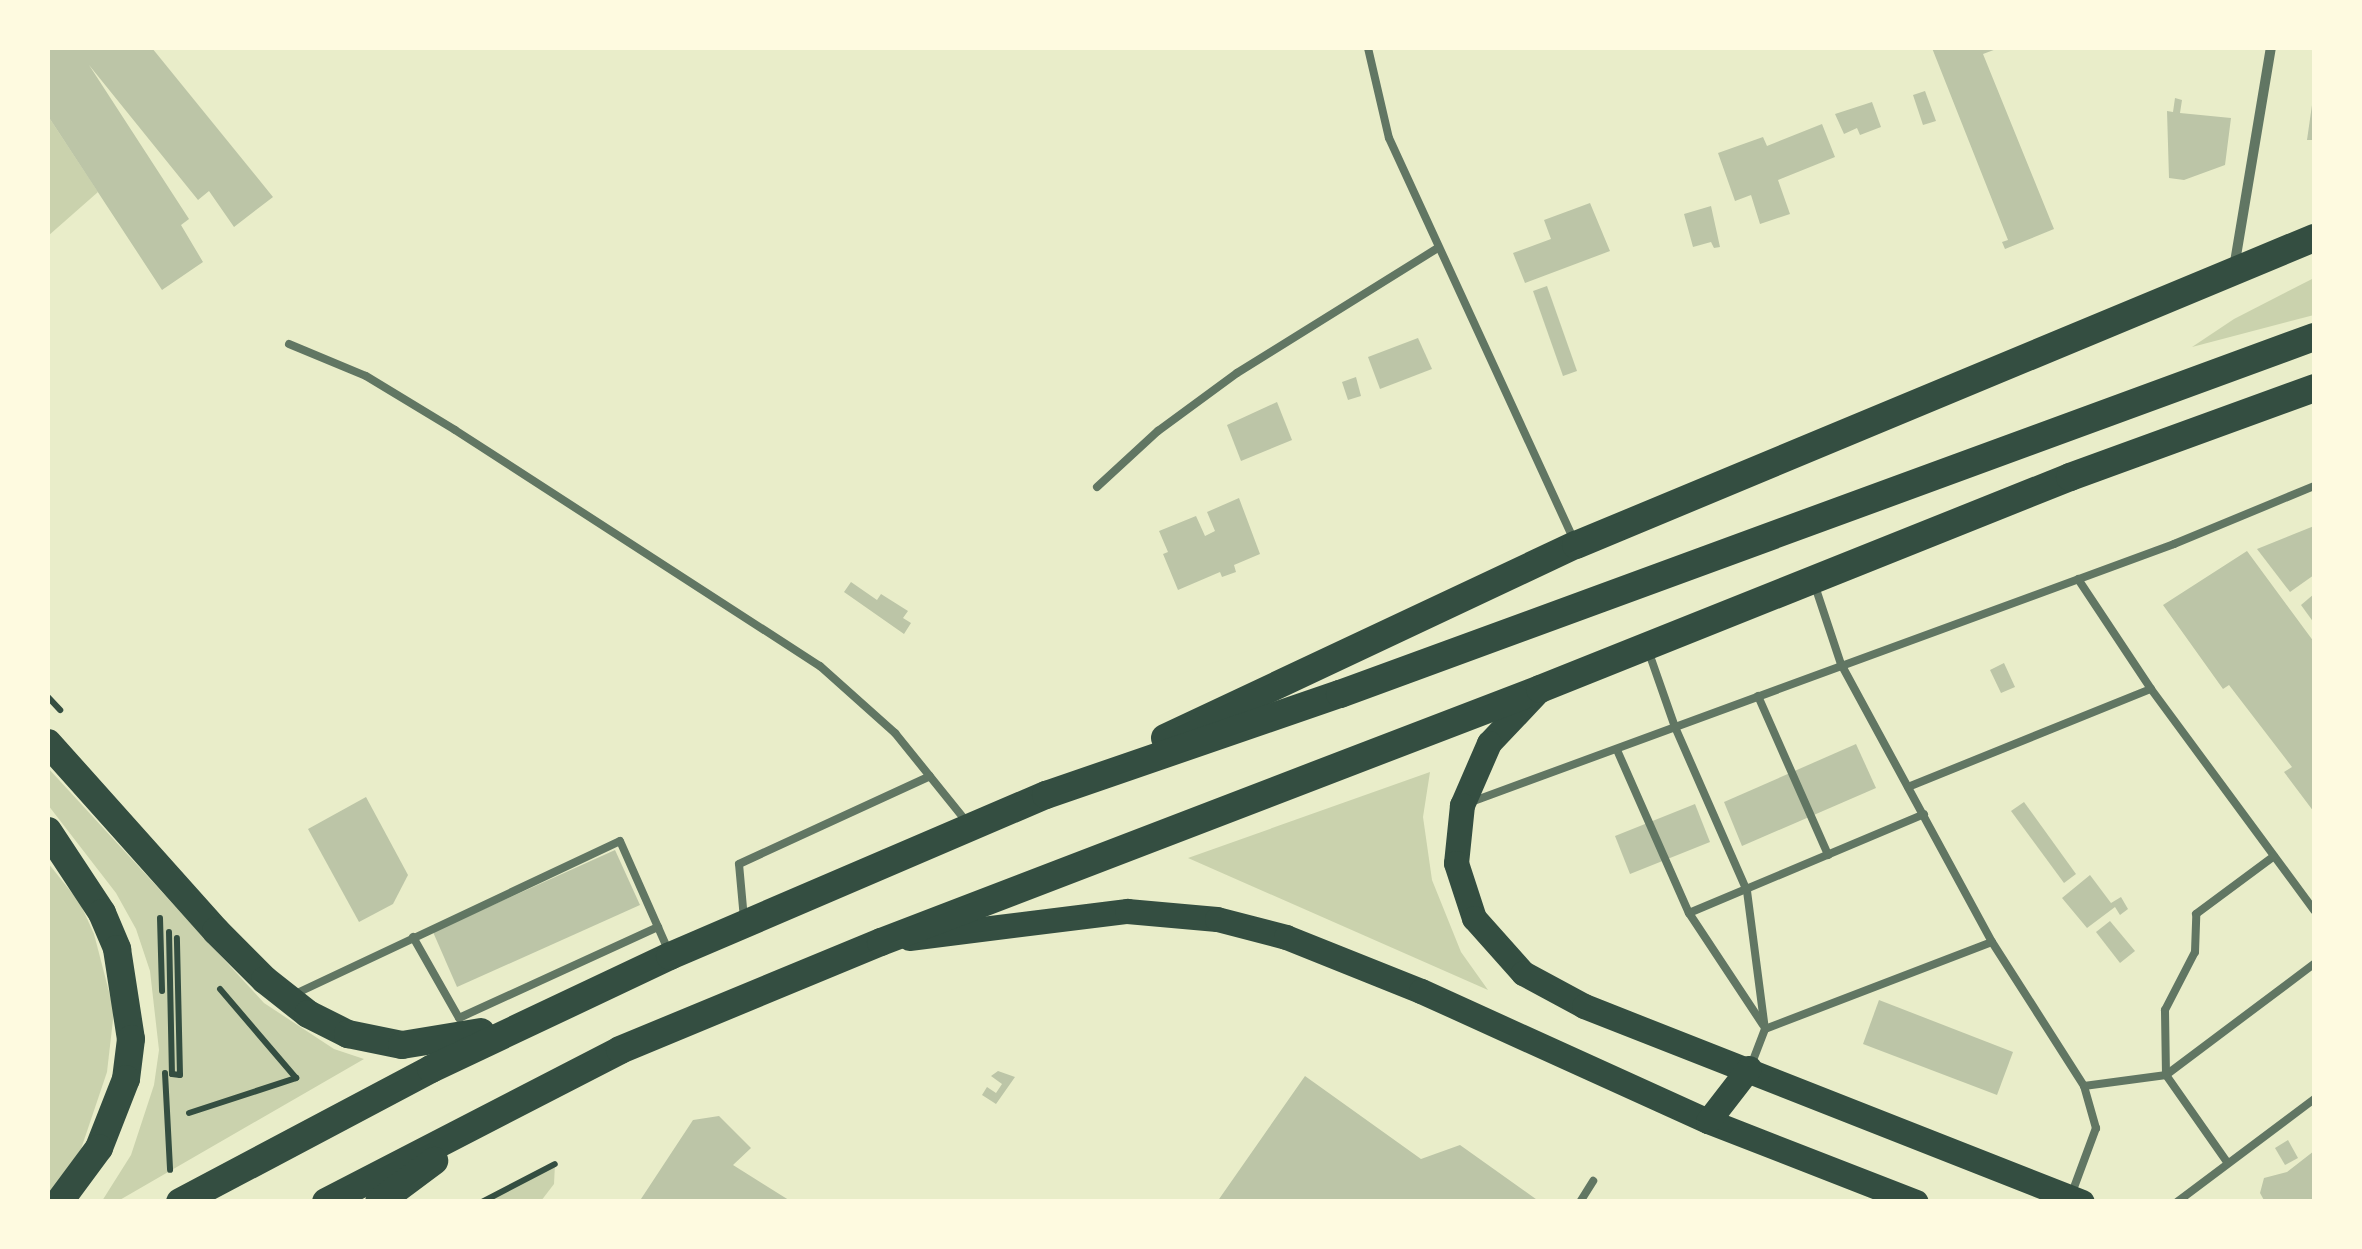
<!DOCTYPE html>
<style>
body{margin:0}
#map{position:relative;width:2362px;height:1249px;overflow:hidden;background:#e9edc9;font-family:Helvetica,sans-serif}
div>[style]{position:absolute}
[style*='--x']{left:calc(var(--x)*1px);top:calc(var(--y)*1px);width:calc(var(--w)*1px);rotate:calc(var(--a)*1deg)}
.green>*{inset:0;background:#cad2ad}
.building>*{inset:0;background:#bcc5a7}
.path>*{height:6px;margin:-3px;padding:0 3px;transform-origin:3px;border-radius:3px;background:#344e41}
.service>*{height:8px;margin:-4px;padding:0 4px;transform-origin:4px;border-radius:4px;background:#617663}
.minor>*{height:10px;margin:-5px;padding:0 5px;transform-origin:5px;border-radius:5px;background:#617663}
.primary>*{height:25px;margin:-12.5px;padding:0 12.5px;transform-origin:12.5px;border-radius:12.5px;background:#344e41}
.trunk>*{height:28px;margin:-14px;padding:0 14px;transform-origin:14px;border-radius:14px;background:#344e41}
span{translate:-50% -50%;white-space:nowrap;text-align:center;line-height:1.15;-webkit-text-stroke:8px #fefae0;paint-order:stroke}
.frame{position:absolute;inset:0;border:50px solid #fefae0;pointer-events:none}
</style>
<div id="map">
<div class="green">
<i style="clip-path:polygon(48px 116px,98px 192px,48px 236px)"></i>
<i style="clip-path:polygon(2314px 278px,2314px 315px,2192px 347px,2234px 319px)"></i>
<i style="clip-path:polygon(48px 768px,264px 1003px,334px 1049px,364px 1059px,118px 1201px,102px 1201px,131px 1155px,154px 1085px,159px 1050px,150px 971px,136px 929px,116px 893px,48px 805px)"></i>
<i style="clip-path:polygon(1430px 772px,1423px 817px,1432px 880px,1461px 952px,1488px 990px,1188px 858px)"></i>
<i style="clip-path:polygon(48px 863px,80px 903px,94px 934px,114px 1011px,107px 1072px,81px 1149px,48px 1195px)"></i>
<i style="clip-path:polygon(555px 1164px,554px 1184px,541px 1201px,482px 1202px)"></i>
</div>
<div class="building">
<i style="clip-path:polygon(48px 48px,152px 48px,273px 197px,234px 227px,209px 191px,198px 200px,89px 65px,189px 219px,181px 225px,203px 262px,162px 290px,48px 116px)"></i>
<i style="clip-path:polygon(1932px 48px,1999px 48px,1983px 54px,2054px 229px,2005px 249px,2002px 242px,2008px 240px)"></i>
<i style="clip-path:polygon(1925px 91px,1936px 121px,1923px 125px,1913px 95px)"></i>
<i style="clip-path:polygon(2175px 98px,2182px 100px,2180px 113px,2231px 118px,2225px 165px,2184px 180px,2169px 178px,2167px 111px,2173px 112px)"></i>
<i style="clip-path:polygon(2313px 98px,2314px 99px,2314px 140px,2307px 140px)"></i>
<i style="clip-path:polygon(1872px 102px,1881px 127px,1860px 135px,1857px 128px,1844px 134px,1835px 114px)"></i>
<i style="clip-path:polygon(1822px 124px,1835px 157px,1778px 180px,1790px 214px,1760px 224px,1751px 195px,1735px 201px,1718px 153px,1763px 137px,1767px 146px)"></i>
<i style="clip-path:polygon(1590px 203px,1610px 251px,1525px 283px,1513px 253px,1551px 239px,1544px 220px)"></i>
<i style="clip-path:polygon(1711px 206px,1720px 247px,1714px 248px,1711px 242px,1693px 247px,1684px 214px)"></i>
<i style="clip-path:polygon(1547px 286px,1577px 371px,1563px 376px,1533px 291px)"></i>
<i style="clip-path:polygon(1418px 338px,1432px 369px,1380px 389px,1368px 357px)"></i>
<i style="clip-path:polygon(1356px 377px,1361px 396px,1348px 400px,1342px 382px)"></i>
<i style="clip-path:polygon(1277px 402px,1292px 440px,1241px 461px,1227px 425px)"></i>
<i style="clip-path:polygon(1239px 498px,1260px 554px,1234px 565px,1236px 572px,1222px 577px,1220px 572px,1178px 590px,1163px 554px,1168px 552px,1159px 531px,1196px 516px,1205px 536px,1215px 531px,1207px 512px)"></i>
<i style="clip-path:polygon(2314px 526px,2314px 575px,2290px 592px,2257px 549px)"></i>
<i style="clip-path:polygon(2247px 551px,2314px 642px,2314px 812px,2284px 772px,2292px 767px,2229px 685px,2223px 689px,2163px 605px)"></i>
<i style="clip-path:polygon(851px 582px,877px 600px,881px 594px,908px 611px,903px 618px,911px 623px,904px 634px,844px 592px)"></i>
<i style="clip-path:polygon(2314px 594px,2314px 623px,2301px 605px)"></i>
<i style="clip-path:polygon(2004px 663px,2015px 687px,2001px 693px,1990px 670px)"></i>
<i style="clip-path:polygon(1856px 744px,1876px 788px,1742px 846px,1724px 802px)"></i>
<i style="clip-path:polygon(366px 797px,408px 875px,393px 904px,359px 922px,308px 829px)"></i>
<i style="clip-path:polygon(2024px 802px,2076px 874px,2064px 883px,2011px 811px)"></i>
<i style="clip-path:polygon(1695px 804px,1710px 842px,1630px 874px,1615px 836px)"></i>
<i style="clip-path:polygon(615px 850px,640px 905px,457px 987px,433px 932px)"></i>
<i style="clip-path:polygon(2090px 875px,2111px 903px,2121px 897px,2128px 909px,2120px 915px,2115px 907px,2087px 928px,2062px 898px)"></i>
<i style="clip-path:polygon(2110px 921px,2135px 951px,2120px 963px,2096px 932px)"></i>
<i style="clip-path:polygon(1879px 1000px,2013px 1052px,1997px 1095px,1863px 1044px)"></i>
<i style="clip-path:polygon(998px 1071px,1015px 1077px,996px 1104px,982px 1095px,987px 1087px,996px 1093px,1002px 1084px,991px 1076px)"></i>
<i style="clip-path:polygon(1305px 1076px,1421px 1159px,1460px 1145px,1540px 1202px,1217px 1202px)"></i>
<i style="clip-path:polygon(719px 1116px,751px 1148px,733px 1165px,792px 1202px,639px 1202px,693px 1120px)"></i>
<i style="clip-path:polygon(2288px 1140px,2298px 1158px,2285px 1165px,2275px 1148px)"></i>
<i style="clip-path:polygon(2314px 1151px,2314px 1202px,2265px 1202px,2260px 1193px,2264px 1178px,2287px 1172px)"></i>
</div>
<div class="path">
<i style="--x:48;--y:697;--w:18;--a:47"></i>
<i style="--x:160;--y:918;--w:73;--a:88.4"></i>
<i style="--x:169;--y:932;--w:142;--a:88.8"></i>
<i style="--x:172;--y:1074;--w:8;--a:7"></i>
<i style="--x:180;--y:1075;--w:137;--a:-91.3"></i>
<i style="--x:165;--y:1073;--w:97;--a:87"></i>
<i style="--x:189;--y:1113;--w:113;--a:-18.1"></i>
<i style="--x:296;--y:1078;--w:117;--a:-130.5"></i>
<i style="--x:482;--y:1202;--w:82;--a:-27.5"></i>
</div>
<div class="service">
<i style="--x:1368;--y:48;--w:92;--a:76.9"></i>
<i style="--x:1389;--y:138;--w:443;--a:65.3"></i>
<i style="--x:289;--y:344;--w:83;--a:22.6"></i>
<i style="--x:366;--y:376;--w:104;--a:31.2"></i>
<i style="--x:455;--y:430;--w:435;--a:32.9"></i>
<i style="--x:820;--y:666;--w:101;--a:41.8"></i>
<i style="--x:895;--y:733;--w:113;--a:51.1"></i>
<i style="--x:1097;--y:487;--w:83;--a:-42.6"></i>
<i style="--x:1158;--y:431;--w:98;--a:-36.3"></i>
<i style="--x:1237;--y:373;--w:237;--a:-31.9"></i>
<i style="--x:2078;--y:579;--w:132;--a:56.4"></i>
<i style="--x:2151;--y:689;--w:275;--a:53.6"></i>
<i style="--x:1814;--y:583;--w:85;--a:71.6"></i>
<i style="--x:1841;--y:664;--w:316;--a:61.5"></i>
<i style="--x:1992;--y:942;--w:171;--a:57.4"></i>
<i style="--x:2084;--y:1086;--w:44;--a:74.1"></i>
<i style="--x:2096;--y:1128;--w:69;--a:110.3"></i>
<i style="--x:1648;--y:650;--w:82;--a:70.7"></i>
<i style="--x:1675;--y:727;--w:179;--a:66.3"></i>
<i style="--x:1747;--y:891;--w:139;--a:82.6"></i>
<i style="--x:1765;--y:1029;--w:36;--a:111"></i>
<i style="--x:1758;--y:696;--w:174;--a:66.2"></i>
<i style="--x:1617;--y:750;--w:178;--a:66.2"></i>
<i style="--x:1689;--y:913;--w:134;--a:56.5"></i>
<i style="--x:1908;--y:787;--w:262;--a:-22"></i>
<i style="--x:1471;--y:802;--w:749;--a:-20.15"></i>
<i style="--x:2174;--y:544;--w:152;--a:-22.5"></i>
<i style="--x:1689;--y:913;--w:255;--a:-22.8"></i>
<i style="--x:744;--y:919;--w:55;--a:-95.2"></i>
<i style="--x:739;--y:864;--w:210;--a:-24.7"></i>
<i style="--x:413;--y:937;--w:93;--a:60.4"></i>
<i style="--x:459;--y:1018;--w:219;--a:-24.6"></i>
<i style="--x:295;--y:994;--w:359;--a:-25.2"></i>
<i style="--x:620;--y:841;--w:121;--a:66.2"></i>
<i style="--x:1765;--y:1029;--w:243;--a:-21"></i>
<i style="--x:2084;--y:1086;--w:83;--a:-7.6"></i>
<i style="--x:2166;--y:1075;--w:185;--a:-36.9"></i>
<i style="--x:2227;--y:1162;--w:106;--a:-125"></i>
<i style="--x:2166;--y:1075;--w:65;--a:-90.9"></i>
<i style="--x:2165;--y:1010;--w:65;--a:-62.7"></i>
<i style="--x:2195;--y:952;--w:38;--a:-88"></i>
<i style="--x:2196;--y:914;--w:97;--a:-36.6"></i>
<i style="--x:1580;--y:1202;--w:25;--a:-58"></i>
<i style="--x:2177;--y:1202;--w:171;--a:-36.9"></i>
</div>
<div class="minor">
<i style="--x:2234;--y:268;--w:223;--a:-80.5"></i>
</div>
<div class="primary">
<i style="--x:1540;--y:689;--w:74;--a:133.4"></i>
<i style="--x:1489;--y:743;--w:68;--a:113.5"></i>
<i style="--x:1462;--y:805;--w:58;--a:95.9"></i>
<i style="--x:1456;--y:863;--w:58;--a:71.9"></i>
<i style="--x:1474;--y:918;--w:74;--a:48.3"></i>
<i style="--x:1523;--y:973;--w:69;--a:28.4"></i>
<i style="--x:1584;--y:1006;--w:535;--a:21.48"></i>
<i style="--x:909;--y:938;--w:220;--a:-7.1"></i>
<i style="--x:1127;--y:911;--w:90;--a:5.1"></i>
<i style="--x:1217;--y:919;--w:71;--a:14.6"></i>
<i style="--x:1286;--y:937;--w:145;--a:21.8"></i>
<i style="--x:1421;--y:991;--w:315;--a:24.4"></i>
<i style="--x:1708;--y:1121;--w:223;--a:21.3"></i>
<i style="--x:1708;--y:1121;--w:67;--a:-52.3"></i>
</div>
<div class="trunk">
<i style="--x:1165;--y:738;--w:454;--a:-25.2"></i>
<i style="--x:1576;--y:545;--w:799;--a:-22.59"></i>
<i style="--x:48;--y:743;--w:252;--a:48.2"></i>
<i style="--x:216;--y:931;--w:69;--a:45"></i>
<i style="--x:265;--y:980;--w:55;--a:38.3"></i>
<i style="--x:308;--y:1014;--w:45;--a:26.6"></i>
<i style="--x:348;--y:1034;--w:55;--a:11.5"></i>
<i style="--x:402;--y:1045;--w:80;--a:-9.3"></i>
<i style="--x:48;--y:831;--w:98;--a:56.6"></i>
<i style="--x:102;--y:913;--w:39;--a:67"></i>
<i style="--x:117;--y:949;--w:91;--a:81.2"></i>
<i style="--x:131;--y:1039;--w:40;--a:97.1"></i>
<i style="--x:126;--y:1079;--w:74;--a:111.4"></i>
<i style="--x:99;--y:1148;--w:67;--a:126.5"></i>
<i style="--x:180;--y:1202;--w:284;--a:-27.9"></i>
<i style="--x:431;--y:1069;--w:264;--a:-25.3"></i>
<i style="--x:670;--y:956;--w:409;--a:-23.2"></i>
<i style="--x:1046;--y:795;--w:311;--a:-19"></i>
<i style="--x:1340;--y:694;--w:1037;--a:-20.13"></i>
<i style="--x:326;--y:1202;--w:331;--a:-27.3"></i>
<i style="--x:620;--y:1050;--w:282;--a:-22.5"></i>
<i style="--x:881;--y:942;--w:706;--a:-21"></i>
<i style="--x:1540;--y:689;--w:571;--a:-21.8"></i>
<i style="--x:2070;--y:477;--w:260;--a:-20"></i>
<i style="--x:379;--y:1202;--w:69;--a:-36.7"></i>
</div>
<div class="frame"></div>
</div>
